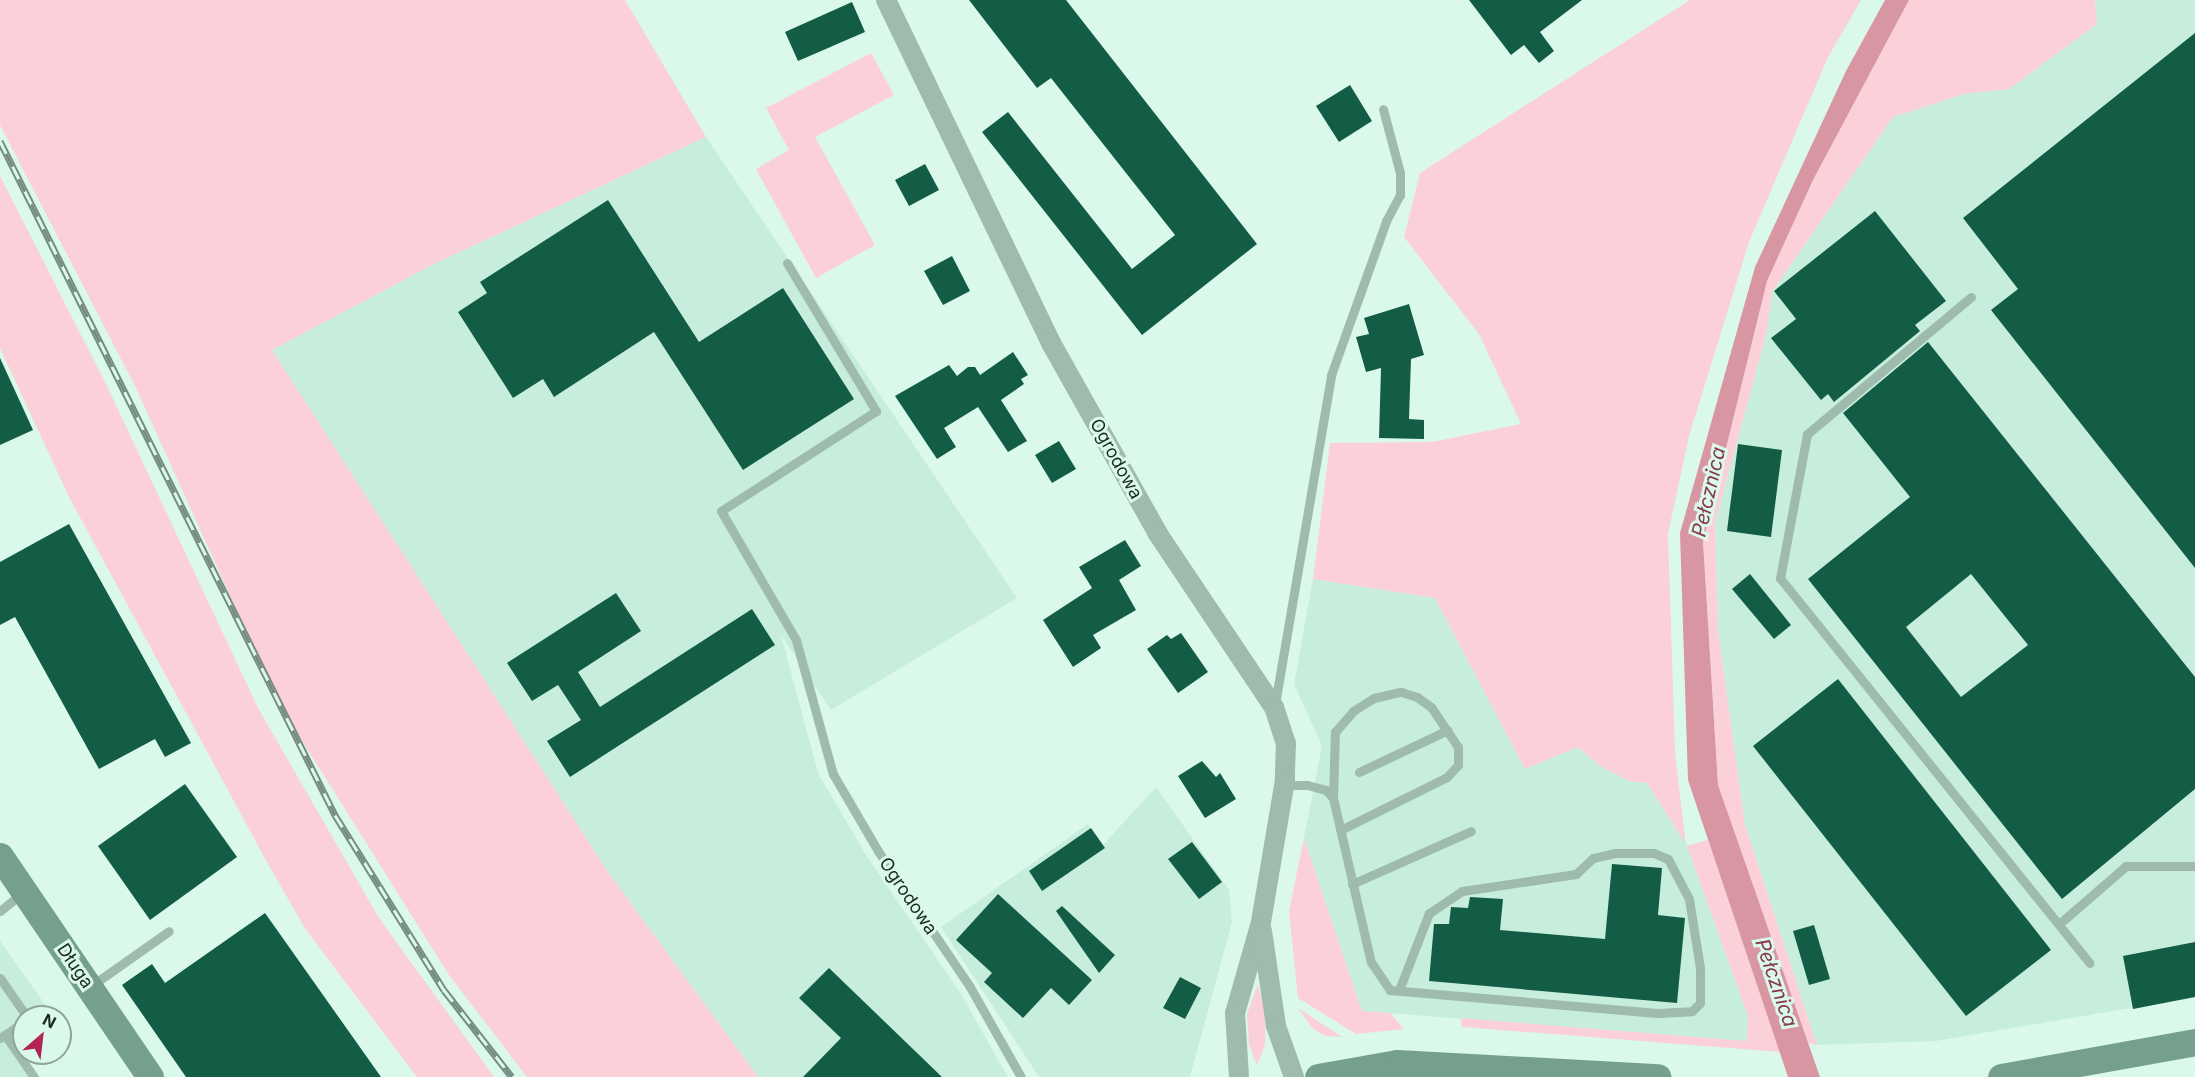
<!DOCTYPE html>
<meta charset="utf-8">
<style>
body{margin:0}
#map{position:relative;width:2195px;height:1077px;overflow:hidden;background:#daf9eb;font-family:Inter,sans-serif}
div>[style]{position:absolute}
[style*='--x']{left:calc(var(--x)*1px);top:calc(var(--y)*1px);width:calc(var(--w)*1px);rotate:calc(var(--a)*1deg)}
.built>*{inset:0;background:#c7eedc}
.green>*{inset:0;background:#fcd0d8}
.water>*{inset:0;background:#d896a3}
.building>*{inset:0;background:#135d46}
.lane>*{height:9px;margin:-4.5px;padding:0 4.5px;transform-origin:4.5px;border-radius:4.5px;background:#9ebbae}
.street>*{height:20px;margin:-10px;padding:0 10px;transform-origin:10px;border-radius:10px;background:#9ebbae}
.secondary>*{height:27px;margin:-13.5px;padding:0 13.5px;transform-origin:13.5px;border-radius:13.5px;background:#75a08e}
.rail>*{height:7px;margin-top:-3.5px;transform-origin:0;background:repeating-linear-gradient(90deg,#daf9eb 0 14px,#768b82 0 28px);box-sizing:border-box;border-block:2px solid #768b82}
span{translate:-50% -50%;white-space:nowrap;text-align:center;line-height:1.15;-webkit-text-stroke:6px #daf9eb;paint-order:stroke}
.street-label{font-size:18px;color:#1c2823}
.water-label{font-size:20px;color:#88384d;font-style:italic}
.north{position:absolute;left:12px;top:1005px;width:60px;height:60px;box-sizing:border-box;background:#daf9eb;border:2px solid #8ea59b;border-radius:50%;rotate:28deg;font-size:16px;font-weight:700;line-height:24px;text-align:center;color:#1c2823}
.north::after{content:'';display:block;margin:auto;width:21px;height:27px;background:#b32456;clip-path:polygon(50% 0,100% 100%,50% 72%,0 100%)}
</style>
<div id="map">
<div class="built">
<i style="clip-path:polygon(2095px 0,2195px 0,2195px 997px,1936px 1041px,1817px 1045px,1745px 825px,1718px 631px,1715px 522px,1766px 335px,1772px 292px,1893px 117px,1964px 94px,2009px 89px,2097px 24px)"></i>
<i style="clip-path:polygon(706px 137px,1017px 598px,831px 710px,781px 635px,818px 773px,866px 855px,959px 991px,1008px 1077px,758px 1077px,608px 872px,271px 350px,432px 265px)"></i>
<i style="clip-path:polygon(1313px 579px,1435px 598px,1525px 769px,1578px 747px,1600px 766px,1629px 781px,1647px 783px,1687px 846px,1748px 1016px,1747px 1041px,1362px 1011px,1304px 838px,1322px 746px,1294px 684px)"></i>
<i style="clip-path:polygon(1156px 787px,1229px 890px,1232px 922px,1190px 1077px,1039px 1077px,941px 927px,1088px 824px,1103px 845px)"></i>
<i style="clip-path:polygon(0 941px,49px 1010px,38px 1017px,24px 1017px,5px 1039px,29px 1077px,0 1077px)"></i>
</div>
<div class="green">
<i style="clip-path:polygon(0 0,625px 0,706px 137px,432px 265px,272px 350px,608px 872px,758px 1077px,527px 1077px,449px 975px,279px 704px,136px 388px,0 125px)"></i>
<i style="clip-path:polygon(1690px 0,1861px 0,1828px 57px,1749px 242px,1689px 436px,1668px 534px,1675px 752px,1686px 846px,1708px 840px,1780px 1052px,1462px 1027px,1460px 1018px,1747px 1041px,1748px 1016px,1687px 846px,1647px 783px,1629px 781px,1600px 766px,1578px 747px,1525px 769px,1435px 598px,1313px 579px,1330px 443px,1432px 442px,1521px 424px,1479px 334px,1404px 237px,1420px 173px)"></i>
<i style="clip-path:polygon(1909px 0,2095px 0,2097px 24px,2009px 89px,1964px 94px,1893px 117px,1772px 292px,1766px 335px,1715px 522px,1718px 631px,1745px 825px,1817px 1045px,1806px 1043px,1718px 785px,1703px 542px,1767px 281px,1813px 180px)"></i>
<i style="clip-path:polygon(871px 53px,894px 95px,815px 137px,875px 245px,816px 278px,756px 169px,789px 150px,766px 108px)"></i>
<i style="clip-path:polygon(0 176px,107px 386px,258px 708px,379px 918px,494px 1077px,417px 1077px,306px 930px,268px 864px,69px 497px,0 348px)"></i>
<i style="clip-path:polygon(1304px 838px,1362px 1011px,1390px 1013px,1404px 1029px,1356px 1034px,1298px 998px,1289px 911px)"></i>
<i style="clip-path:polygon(1258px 984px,1266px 1015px,1265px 1046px,1257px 1065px,1249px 1045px,1247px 1014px)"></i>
<i style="clip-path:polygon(1298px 1008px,1342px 1037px,1343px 1037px,1325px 1036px,1312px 1028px)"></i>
</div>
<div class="water">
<i style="clip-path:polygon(1885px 0,1909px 0,1813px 180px,1767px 281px,1703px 542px,1718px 785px,1820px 1077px,1788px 1077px,1688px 780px,1680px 533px,1755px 267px,1846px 71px)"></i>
</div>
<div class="building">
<i style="clip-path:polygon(969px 0,1066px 0,1257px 244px,1142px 335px,982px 132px,1008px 112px,1132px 269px,1175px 235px,1051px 78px,1037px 88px)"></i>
<i style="clip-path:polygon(1469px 0,1582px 0,1540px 32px,1554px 51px,1539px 63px,1524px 45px,1511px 55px)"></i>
<i style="clip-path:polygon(852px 2px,865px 32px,798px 61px,785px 32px)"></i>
<i style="clip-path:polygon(2195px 33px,2195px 568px,1991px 310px,2018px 289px,1963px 218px)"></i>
<i style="clip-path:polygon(1350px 85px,1372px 121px,1339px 142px,1316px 106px)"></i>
<i style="clip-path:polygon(925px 164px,939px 190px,909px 206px,895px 180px)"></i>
<i style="clip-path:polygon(608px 200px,699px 342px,783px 288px,854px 399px,743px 470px,654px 332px,554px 397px,543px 379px,513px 398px,458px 312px,487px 293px,480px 282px)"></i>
<i style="clip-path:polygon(1875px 211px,1946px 301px,1915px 325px,1920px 331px,1834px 402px,1828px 394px,1821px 400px,1771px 338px,1796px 319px,1774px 291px)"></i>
<i style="clip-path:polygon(952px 256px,970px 291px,943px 305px,924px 271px)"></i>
<i style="clip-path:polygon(1409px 304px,1424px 355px,1411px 359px,1409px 419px,1424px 420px,1424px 439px,1379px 438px,1381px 368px,1366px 372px,1356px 337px,1369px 334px,1364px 318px)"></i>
<i style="clip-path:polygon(evenodd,1928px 342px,2195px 677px,2195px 789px,2062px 899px,1808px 579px,1910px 497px,1843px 413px,1928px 342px,1971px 574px,2028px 645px,1961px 697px,1906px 627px,1971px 574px)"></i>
<i style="clip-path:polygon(1013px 352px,1028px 375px,1021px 379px,1024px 384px,1001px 400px,1027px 441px,1008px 452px,978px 407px,944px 428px,956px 447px,937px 459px,895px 396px,949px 365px,957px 376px,968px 367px,975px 367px,980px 375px)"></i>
<i style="clip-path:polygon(0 358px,33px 430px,0 445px)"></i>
<i style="clip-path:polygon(1059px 441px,1076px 469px,1052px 483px,1035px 455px)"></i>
<i style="clip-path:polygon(1738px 444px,1782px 450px,1771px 537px,1727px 531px)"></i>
<i style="clip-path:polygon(69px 524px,191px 743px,165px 757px,155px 739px,99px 769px,15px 617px,0 625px,0 562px)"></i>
<i style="clip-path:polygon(1125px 540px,1141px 566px,1119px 580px,1136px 610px,1093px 635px,1101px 648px,1073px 667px,1043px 620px,1092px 588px,1079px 567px)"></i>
<i style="clip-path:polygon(1750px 574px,1791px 625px,1774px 639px,1732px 589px)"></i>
<i style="clip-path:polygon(616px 593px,641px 631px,578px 672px,600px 707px,752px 609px,775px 645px,570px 777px,547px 741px,581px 720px,558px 685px,532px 701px,507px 663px)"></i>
<i style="clip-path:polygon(1181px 633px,1208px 672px,1178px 693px,1147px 649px,1167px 635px,1171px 639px)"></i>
<i style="clip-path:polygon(1838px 679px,2051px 950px,1966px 1016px,1753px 746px)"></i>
<i style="clip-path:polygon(1202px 761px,1216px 777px,1220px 773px,1236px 799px,1205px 818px,1178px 776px)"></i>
<i style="clip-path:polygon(185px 784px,237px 857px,150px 920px,98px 846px)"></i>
<i style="clip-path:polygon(1091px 828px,1105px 848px,1042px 891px,1029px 871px)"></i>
<i style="clip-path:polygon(1192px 842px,1222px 882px,1199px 899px,1168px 859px)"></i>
<i style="clip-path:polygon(1612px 864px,1662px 868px,1658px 915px,1685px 918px,1677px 1003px,1429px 981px,1434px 924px,1449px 924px,1451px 907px,1468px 908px,1470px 897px,1503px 899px,1500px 930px,1605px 939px)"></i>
<i style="clip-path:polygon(998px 894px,1092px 980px,1069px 1005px,1051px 988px,1023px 1018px,984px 982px,992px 973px,956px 940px)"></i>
<i style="clip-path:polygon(1062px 906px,1115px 955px,1099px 973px,1056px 911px)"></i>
<i style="clip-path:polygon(265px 913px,381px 1077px,186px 1077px,122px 985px,152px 964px,165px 983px)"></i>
<i style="clip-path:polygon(1814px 925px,1830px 979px,1809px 985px,1793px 931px)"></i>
<i style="clip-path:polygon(2195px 942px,2195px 997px,2133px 1009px,2123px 956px)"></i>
<i style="clip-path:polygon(829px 968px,942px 1077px,803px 1077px,841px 1038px,799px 998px)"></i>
<i style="clip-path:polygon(1180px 977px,1201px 988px,1185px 1019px,1163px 1008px)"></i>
</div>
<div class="lane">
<i style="--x:787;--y:263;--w:173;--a:59"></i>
<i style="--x:876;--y:411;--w:184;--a:147.2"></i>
<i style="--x:721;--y:511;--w:149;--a:59.8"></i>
<i style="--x:796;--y:640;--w:139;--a:74.6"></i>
<i style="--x:833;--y:774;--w:89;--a:59.7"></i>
<i style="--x:878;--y:851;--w:164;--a:55.9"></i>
<i style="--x:970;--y:987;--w:103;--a:60.5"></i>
<i style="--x:1971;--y:297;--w:214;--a:140.1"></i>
<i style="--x:1807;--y:434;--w:147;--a:100.6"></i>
<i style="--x:1780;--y:578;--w:494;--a:51.2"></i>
<i style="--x:1275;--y:704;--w:334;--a:-80.3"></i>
<i style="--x:1331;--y:375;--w:164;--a:-70.3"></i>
<i style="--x:1386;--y:221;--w:30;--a:-62"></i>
<i style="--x:1400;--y:195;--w:22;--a:-90"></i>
<i style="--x:1400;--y:173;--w:66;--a:-104.9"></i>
<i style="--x:1359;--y:772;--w:98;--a:-25.3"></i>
<i style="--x:1285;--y:785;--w:22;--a:0"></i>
<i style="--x:1307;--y:785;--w:20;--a:15"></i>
<i style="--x:1326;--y:790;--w:11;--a:49"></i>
<i style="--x:1333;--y:798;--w:168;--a:77"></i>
<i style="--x:1371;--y:962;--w:34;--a:56"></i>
<i style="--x:1390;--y:990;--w:268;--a:4.9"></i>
<i style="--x:1657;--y:1013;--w:35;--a:-3"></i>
<i style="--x:1692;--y:1011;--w:11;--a:-45"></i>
<i style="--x:1700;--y:1003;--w:35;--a:-90"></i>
<i style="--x:1700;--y:968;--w:70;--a:-99.1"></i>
<i style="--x:1689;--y:899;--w:45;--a:-117.7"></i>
<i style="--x:1668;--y:859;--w:15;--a:-157"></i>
<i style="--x:1654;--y:853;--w:39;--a:180"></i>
<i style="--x:1615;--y:853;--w:23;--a:167"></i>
<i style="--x:1593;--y:858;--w:23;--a:137"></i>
<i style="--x:1576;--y:874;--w:115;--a:171.5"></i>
<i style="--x:1462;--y:891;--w:40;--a:146"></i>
<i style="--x:1429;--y:913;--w:83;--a:111.3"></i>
<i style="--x:1333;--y:798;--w:66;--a:-88.3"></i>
<i style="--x:1335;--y:732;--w:28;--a:-49"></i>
<i style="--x:1353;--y:711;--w:25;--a:-32"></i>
<i style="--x:1374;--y:698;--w:28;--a:-13"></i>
<i style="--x:1401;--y:692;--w:17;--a:17"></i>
<i style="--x:1417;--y:697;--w:17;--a:36"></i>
<i style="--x:1431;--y:707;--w:48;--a:56"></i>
<i style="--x:1458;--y:747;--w:18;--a:90"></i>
<i style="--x:1458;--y:765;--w:16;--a:133"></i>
<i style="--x:1447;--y:777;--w:119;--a:153.6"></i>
<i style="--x:1352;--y:884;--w:130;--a:-24"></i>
<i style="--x:0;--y:911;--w:27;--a:-39"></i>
<i style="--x:2059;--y:924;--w:89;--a:-40.9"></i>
<i style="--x:2126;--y:866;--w:69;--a:0"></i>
<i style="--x:0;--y:978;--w:47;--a:55.3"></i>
<i style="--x:91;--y:986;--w:95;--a:-35.2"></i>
<i style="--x:5;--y:1035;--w:51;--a:55.4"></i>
<i style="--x:0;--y:1038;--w:29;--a:-34"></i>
</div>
<div class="street">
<i style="--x:886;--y:0;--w:381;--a:64.3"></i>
<i style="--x:1051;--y:343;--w:219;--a:60.7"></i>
<i style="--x:1158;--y:534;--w:208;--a:56.2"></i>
<i style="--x:1274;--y:707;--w:38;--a:72"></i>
<i style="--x:1286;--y:743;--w:37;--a:92"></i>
<i style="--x:1285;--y:780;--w:144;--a:99.6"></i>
<i style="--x:1261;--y:922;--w:95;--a:105.9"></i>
<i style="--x:1235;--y:1013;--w:64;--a:86.4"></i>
<i style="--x:1262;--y:931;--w:96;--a:81.6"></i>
<i style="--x:1276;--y:1026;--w:54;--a:70.6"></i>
</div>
<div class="secondary">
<i style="--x:0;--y:856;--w:267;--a:55.8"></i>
<i style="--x:1318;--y:1077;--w:80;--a:-10"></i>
<i style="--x:1397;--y:1063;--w:261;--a:3.1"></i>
<i style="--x:2001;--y:1077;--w:197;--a:-10.2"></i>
</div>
<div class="rail">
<i style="--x:0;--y:141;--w:753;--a:63.57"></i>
<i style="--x:335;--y:815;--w:206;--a:58.1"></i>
<i style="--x:444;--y:990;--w:110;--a:52"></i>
</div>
<div class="street-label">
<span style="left:1116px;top:459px;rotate:61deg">Ogrodowa</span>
<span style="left:908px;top:896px;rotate:56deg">Ogrodowa</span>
<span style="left:75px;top:966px;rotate:56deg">Długa</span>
</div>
<div class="water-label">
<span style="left:1709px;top:492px;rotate:-77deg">Pełcznica</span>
<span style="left:1776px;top:983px;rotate:71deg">Pełcznica</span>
</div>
<div class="north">N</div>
</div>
